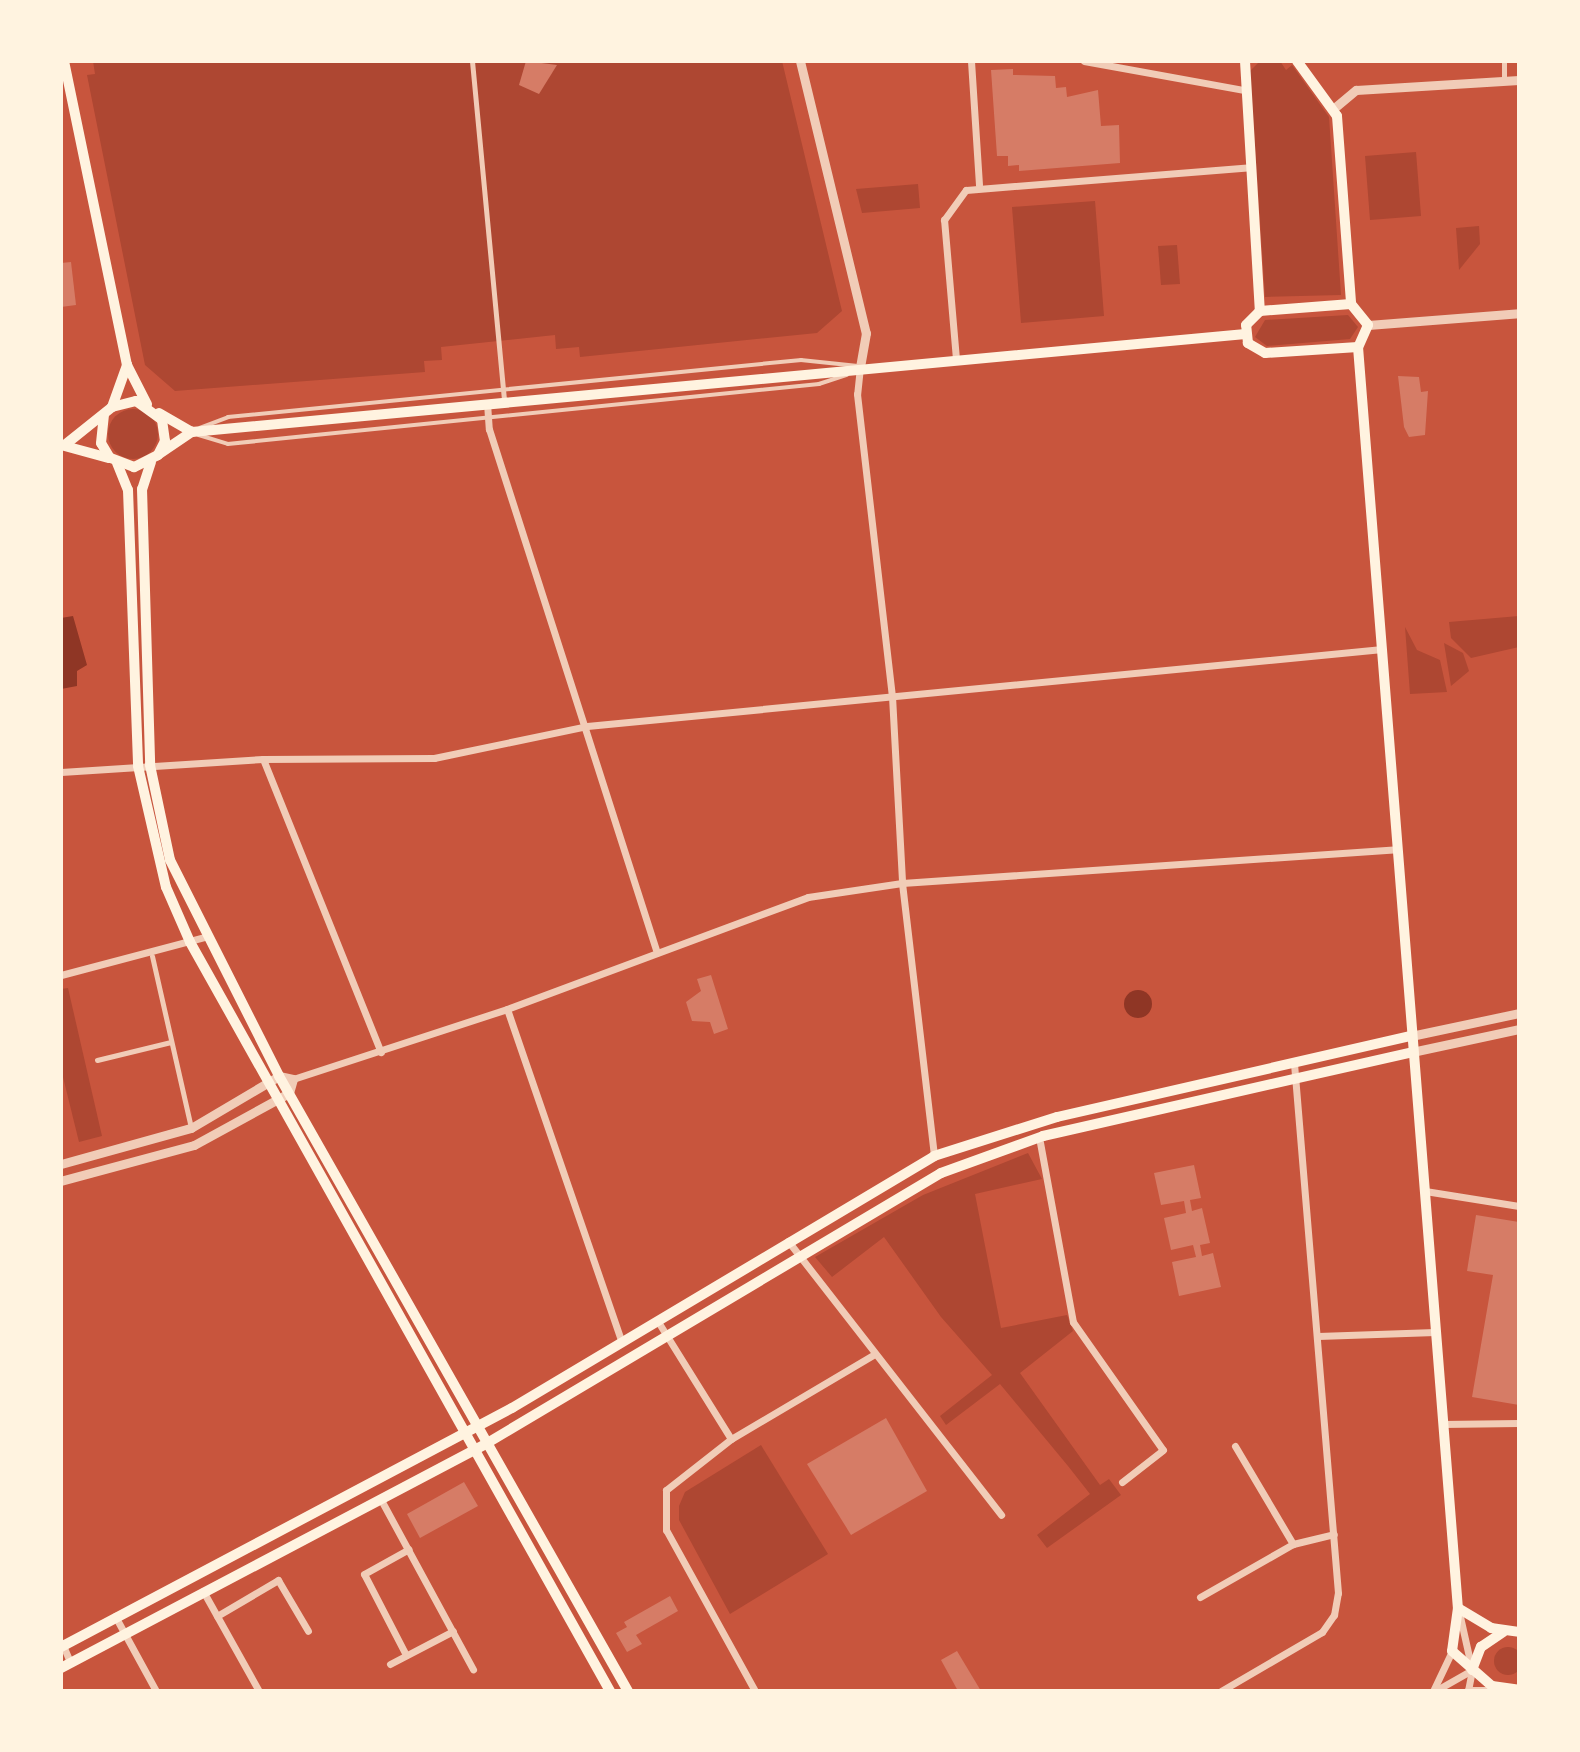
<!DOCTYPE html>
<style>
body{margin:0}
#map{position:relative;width:1580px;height:1752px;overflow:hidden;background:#c8553d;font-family:"Roboto Condensed",sans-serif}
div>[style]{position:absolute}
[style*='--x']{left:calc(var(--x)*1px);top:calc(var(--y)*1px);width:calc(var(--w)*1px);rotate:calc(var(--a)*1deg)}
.green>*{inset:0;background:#ae4732}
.round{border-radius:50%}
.water>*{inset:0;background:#8f3625}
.building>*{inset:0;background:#d67c66}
.service>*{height:3.5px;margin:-1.75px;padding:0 1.75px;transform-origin:1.75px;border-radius:1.75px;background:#f1ccb7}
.pedestrian>*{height:5px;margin:-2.5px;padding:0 2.5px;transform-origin:2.5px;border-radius:2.5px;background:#f1ccb7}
.minor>*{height:7px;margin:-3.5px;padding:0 3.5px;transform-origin:3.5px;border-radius:3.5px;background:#f1ccb7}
.tertiary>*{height:9px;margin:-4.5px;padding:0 4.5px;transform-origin:4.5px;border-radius:4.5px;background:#f1ccb7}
.secondary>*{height:10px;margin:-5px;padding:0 5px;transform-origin:5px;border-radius:5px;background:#fff3e0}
.primary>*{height:10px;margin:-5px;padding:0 5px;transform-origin:5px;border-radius:5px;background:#fff3e0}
span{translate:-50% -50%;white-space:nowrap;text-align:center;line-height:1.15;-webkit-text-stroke:7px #fff3e0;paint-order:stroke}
.frame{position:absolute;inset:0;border:63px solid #fff3e0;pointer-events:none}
</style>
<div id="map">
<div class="green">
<i style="clip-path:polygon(93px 61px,782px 61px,842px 311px,817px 333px,580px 357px,579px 347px,556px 349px,555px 335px,441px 347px,442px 360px,424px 361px,425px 372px,175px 391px,145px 365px,87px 75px,95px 74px)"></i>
<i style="clip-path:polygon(1260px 61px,1280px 61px,1286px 70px,1292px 65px,1329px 117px,1341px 295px,1265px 297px,1250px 71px)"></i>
<i style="clip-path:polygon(1416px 152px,1421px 216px,1370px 220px,1365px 156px)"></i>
<i style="clip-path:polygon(918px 184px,920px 208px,862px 213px,856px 189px)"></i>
<i style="clip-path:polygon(1095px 201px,1104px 316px,1021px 323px,1012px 207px)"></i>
<i style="clip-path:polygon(1479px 226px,1480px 244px,1459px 270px,1456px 228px)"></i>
<i style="clip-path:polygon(1177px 245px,1180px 284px,1161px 285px,1158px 246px)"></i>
<i style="clip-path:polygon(1348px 315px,1358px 327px,1350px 339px,1267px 346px,1255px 337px,1265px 320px)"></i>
<i class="round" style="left:108px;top:409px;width:50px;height:50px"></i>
<i style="clip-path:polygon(1519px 616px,1519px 647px,1471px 658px,1451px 638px,1449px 622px)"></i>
<i style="clip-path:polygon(1405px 627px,1417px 650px,1440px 660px,1447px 692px,1410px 694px)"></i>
<i style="clip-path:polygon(1444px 643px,1463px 653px,1469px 671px,1451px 686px)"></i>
<i style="clip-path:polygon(68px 988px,102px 1136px,79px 1142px,61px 1069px,61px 989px)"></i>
<i style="clip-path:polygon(1028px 1153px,1042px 1179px,975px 1194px,1001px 1328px,1067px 1315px,1073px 1331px,1020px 1373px,1100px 1485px,1109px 1479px,1121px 1495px,1047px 1548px,1037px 1535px,1090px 1494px,1068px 1466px,1000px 1384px,946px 1425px,940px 1416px,992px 1375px,941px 1317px,884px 1237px,832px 1277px,815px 1257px,923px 1195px)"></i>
<i style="clip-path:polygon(761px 1445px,828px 1554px,730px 1614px,679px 1520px,679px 1506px,685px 1492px)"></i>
<i class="round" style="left:1494px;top:1647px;width:28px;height:28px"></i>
</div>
<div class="water">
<i style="clip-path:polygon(73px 616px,87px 665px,77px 671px,77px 686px,61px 689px,61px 618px)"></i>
<i class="round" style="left:1124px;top:990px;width:28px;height:28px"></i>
</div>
<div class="building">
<i style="clip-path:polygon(526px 61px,557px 65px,539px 94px,519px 85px)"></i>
<i style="clip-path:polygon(1013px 69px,1013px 75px,1055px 76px,1056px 88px,1066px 87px,1067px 97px,1098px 90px,1101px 126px,1119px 125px,1120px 163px,1019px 171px,1019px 165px,1008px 166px,1008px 156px,997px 156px,991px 70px)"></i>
<i style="clip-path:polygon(71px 262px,76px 305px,61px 307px,61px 263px)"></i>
<i style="clip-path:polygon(1398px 376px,1419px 377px,1421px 392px,1428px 391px,1425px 435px,1409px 437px,1404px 427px)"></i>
<i style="clip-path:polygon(711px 975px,728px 1029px,714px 1034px,710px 1022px,692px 1021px,686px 1002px,701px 991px,697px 979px)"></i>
<i style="clip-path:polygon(1194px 1165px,1201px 1198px,1190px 1200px,1192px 1211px,1202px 1208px,1210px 1243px,1200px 1245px,1202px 1256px,1213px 1253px,1221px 1287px,1179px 1296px,1172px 1262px,1196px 1257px,1193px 1245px,1171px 1250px,1164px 1218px,1186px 1213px,1184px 1201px,1161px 1205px,1154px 1173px)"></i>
<i style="clip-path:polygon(1476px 1215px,1519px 1222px,1519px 1405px,1472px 1397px,1493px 1275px,1467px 1271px)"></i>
<i style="clip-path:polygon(886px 1418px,927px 1491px,851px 1535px,807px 1464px)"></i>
<i style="clip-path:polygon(464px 1482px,478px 1506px,420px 1538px,407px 1514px)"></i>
<i style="clip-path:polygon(670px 1596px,678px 1611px,636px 1635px,642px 1644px,627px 1652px,616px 1633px,627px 1627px,624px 1622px)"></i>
<i style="clip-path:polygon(957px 1651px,981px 1691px,958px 1691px,941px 1660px)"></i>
</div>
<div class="service">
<i style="--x:200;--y:428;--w:30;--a:-21"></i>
<i style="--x:228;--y:417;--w:576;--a:-5.68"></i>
<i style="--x:801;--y:360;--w:57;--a:6"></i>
<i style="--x:199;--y:435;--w:30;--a:17"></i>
<i style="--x:228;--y:444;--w:594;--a:-5.8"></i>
<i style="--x:819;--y:384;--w:29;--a:-18"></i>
</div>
<div class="pedestrian">
<i style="--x:472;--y:61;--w:342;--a:84.6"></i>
<i style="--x:1504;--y:61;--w:20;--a:90"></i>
<i style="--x:152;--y:956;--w:176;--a:77.2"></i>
<i style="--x:97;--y:1060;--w:76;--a:-13.7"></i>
</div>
<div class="minor">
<i style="--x:971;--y:61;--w:124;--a:86.3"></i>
<i style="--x:1084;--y:61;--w:163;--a:10.3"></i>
<i style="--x:956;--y:359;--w:140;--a:-94.9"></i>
<i style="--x:944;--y:220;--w:37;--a:-54"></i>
<i style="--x:966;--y:190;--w:285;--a:-4.6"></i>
<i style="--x:860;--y:367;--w:27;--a:96"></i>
<i style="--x:857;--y:394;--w:304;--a:83.4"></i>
<i style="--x:892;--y:696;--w:187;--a:86.9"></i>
<i style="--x:902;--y:883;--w:275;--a:83.3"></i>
<i style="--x:487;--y:403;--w:26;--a:86"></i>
<i style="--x:489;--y:429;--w:550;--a:72.22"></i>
<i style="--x:263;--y:759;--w:316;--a:68.1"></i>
<i style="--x:61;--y:772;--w:202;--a:-3.7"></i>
<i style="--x:263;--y:759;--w:171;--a:-0.3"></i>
<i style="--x:434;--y:758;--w:156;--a:-11.8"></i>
<i style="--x:587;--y:726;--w:799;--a:-5.53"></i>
<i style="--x:61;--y:975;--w:149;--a:-14.8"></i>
<i style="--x:507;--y:1009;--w:351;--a:71"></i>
<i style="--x:293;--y:1079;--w:225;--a:-18.1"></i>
<i style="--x:507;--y:1009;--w:321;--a:-20.4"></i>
<i style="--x:808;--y:897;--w:95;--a:-8.5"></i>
<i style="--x:902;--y:883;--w:496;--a:-3.9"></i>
<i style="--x:1039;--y:1137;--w:188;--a:79.6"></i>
<i style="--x:1073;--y:1322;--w:156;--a:54.9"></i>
<i style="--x:1163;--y:1450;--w:52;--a:142"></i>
<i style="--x:1425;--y:1191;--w:95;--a:9.1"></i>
<i style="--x:788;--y:1241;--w:347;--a:52.1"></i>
<i style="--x:657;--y:1320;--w:140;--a:58.1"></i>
<i style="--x:1318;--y:1336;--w:117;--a:-2"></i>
<i style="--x:1442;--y:1424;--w:77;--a:-0.7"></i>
<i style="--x:1235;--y:1446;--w:114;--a:59.4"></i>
<i style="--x:380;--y:1498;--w:195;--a:61.5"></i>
<i style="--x:203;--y:1591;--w:115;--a:60.8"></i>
<i style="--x:1200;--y:1597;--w:107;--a:-29.7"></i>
<i style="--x:1293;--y:1544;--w:42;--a:-13.7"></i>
<i style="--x:1459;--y:1612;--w:59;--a:77.4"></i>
<i style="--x:1472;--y:1670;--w:20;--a:101"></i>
<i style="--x:115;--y:1616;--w:85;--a:61.3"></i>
<i style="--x:217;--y:1616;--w:71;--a:-30.5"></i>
<i style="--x:278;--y:1580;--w:59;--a:59.5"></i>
<i style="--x:62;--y:1643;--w:21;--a:67"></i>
<i style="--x:406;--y:1655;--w:91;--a:-117.4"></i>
<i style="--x:364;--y:1574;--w:51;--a:-29.1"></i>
<i style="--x:390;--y:1664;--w:71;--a:-27.6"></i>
<i style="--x:1468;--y:1690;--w:28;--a:0"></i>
<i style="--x:755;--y:1691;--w:184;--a:-118.9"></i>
<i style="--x:666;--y:1530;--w:40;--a:-90"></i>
<i style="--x:666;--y:1490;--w:83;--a:-38.1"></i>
<i style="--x:731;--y:1439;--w:167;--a:-30.6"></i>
<i style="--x:1221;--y:1691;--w:117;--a:-30.3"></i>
<i style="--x:1322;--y:1632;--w:21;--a:-55"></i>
<i style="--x:1334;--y:1615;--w:22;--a:-80"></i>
<i style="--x:1338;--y:1593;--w:531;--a:-94.75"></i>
<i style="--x:1433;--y:1691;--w:44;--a:-64.6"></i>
<i style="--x:1435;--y:1691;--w:43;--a:-29.6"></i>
</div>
<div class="tertiary">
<i style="--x:800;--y:61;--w:280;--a:76.4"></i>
<i style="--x:866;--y:333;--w:34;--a:100"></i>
<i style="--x:1333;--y:109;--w:30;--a:-40"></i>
<i style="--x:1356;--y:90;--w:163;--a:-3.5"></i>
<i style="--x:1368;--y:325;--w:151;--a:-4.5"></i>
<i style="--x:1411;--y:1036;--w:110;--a:-12"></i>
<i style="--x:1412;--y:1052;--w:109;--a:-12.1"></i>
<i style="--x:61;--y:1164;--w:135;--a:-15.5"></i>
<i style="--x:191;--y:1128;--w:102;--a:-30.6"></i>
<i style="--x:279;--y:1076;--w:14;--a:12"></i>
<i style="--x:293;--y:1079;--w:15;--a:106"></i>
<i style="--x:289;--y:1093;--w:108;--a:151.3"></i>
<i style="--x:194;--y:1145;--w:138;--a:164.9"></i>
</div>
<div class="secondary">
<i style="--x:1245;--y:61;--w:250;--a:86.6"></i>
<i style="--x:1297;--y:61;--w:68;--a:54"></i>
<i style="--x:1337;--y:116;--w:189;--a:85.7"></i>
<i style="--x:1351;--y:304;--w:27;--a:51"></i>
<i style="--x:1368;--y:325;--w:24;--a:114"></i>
<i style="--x:1358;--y:347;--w:93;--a:176.3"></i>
<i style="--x:1265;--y:353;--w:20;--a:-150"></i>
<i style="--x:1248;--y:343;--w:18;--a:-96"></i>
<i style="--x:1246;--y:325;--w:20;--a:-45"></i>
<i style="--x:1260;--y:311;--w:91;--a:-4.4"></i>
<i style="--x:1358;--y:347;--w:1265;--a:85.47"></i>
<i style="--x:1458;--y:1608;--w:43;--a:97.9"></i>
<i style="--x:1452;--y:1651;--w:53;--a:41.2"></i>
<i style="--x:1492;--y:1686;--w:27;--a:8"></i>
<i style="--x:159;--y:413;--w:38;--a:30"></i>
<i style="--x:159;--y:454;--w:40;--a:-34"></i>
<i style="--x:192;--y:432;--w:1058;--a:-5.32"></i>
<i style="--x:1458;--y:1608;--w:39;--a:31"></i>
<i style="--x:1491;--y:1628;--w:28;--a:8"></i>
<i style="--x:61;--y:1647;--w:510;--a:-27.92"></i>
<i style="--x:512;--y:1408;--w:492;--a:-30.8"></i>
<i style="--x:934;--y:1156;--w:129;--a:-17.6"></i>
<i style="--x:1057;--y:1117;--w:363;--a:-12.9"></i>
<i style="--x:61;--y:1668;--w:484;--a:-27.8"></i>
<i style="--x:489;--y:1442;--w:526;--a:-30.76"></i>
<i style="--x:941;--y:1173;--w:109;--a:-19.9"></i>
<i style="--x:1043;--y:1136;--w:378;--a:-12.8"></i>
<i style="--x:1472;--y:1670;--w:25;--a:-69"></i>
<i style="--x:1481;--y:1647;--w:27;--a:-34"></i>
</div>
<div class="primary">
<i style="--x:64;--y:61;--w:310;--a:78.3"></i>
<i style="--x:127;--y:365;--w:44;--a:62.9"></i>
<i style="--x:112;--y:407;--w:45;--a:-70.3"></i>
<i style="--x:66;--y:444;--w:59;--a:-38.8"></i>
<i style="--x:112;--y:407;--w:25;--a:-14"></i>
<i style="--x:136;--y:401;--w:32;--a:36"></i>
<i style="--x:162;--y:420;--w:21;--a:82"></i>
<i style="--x:165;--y:441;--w:16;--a:117"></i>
<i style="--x:158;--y:455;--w:27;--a:153"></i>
<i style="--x:134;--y:467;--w:26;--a:-159"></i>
<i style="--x:110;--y:458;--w:17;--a:-121"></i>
<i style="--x:101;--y:443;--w:28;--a:-84"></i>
<i style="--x:61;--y:445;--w:50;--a:15.2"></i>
<i style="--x:151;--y:462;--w:28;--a:108"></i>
<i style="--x:142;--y:489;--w:276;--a:88.3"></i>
<i style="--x:150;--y:765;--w:97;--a:78.1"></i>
<i style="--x:170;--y:860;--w:242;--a:63.2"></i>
<i style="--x:279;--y:1076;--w:707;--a:60.43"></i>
<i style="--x:117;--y:463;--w:29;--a:68"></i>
<i style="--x:128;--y:490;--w:276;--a:87.9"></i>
<i style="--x:138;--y:766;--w:124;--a:77"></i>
<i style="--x:166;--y:887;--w:60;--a:66.4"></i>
<i style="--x:190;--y:942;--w:859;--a:60.72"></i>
</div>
<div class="frame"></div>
</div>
